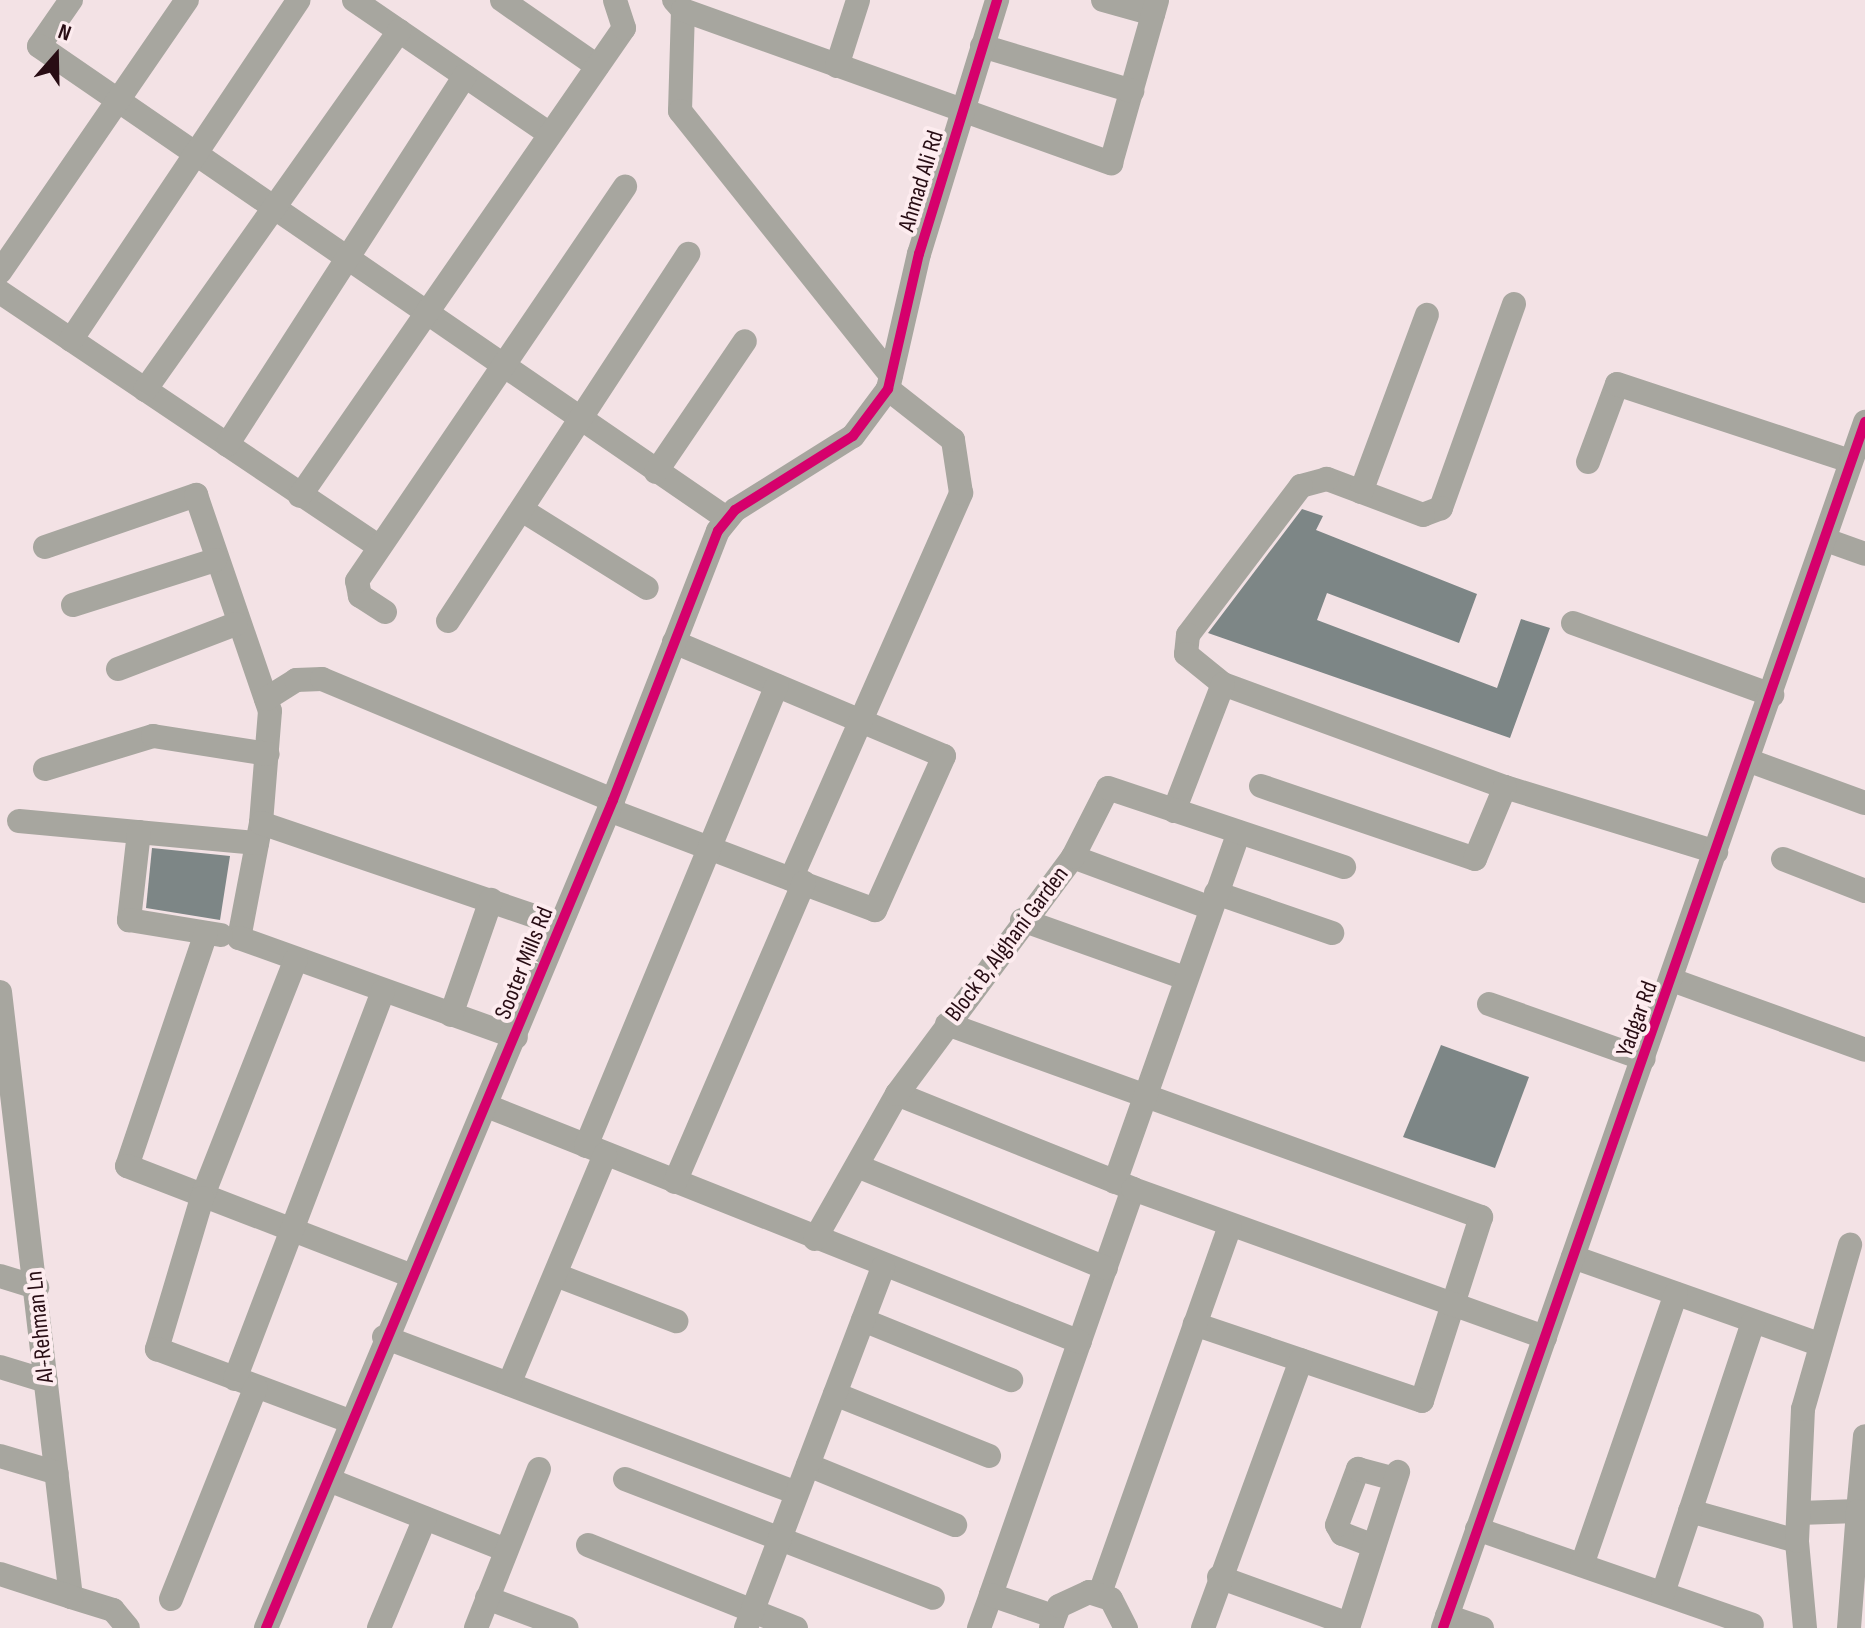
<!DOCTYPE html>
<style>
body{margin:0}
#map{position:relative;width:1865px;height:1628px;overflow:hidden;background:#f3e2e5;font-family:"Sofia Sans Condensed",sans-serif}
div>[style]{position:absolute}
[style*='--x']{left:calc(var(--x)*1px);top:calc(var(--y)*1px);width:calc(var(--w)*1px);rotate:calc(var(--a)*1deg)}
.building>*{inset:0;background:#7d8686}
.minor>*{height:24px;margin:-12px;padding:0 12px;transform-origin:12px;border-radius:12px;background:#a7a69f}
.cycleway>*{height:10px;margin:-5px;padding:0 5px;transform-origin:5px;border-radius:5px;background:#d6006c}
span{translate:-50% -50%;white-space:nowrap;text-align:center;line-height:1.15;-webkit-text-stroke:8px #fdecef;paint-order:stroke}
.street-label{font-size:24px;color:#280d14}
.north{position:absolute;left:16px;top:16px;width:80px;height:80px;-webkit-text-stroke:6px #fdecef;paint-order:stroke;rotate:20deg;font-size:22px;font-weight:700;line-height:32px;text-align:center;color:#280d14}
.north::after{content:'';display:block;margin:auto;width:28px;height:36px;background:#280d14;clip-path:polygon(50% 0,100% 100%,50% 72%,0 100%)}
</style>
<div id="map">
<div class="building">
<i style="clip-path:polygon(1302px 509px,1323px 516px,1316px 530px,1477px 594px,1459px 643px,1327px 593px,1317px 620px,1497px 688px,1521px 619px,1550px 628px,1510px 738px,1208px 633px)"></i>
<i style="clip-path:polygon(152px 848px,230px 856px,220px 920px,146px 908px)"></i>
<i style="clip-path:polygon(1441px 1045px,1529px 1077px,1495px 1168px,1403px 1137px)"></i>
</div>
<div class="minor">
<i style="--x:71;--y:0;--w:56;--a:124.8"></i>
<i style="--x:39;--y:46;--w:834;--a:34.49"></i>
<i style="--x:354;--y:0;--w:237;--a:34.4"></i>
<i style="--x:502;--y:0;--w:116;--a:34.8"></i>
<i style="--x:674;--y:0;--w:13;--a:48"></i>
<i style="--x:683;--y:10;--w:101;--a:91.7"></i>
<i style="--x:680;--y:111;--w:338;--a:51.4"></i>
<i style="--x:1103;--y:0;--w:52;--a:15.6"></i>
<i style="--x:683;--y:10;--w:455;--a:19.7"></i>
<i style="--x:1111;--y:163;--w:169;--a:-74.2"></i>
<i style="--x:982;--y:46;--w:157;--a:16.7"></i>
<i style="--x:837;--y:66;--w:69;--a:-72.3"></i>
<i style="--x:0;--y:272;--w:330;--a:-55.5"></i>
<i style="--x:0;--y:292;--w:457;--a:33.9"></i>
<i style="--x:1514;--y:304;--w:217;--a:109.7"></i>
<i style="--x:1441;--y:508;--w:19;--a:159"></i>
<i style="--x:1423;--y:515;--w:103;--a:-159.4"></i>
<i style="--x:1327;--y:479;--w:27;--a:165"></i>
<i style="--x:1301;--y:486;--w:187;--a:127.2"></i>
<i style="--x:1188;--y:635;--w:19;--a:96"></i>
<i style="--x:1186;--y:654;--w:48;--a:39"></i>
<i style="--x:1223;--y:684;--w:300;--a:20.1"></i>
<i style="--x:1505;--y:787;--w:221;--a:17.1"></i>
<i style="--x:71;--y:340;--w:409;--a:-56.2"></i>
<i style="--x:145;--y:390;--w:440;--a:-54.7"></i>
<i style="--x:227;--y:445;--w:439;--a:-57.2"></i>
<i style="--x:1588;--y:462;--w:83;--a:-69.6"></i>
<i style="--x:1617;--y:384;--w:245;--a:18.3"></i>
<i style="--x:656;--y:472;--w:158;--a:-55.8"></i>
<i style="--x:1361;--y:492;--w:189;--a:-69.6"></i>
<i style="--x:300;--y:496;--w:569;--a:-55.3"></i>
<i style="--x:624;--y:28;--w:29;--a:-108"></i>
<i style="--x:522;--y:510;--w:147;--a:32"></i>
<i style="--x:1826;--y:540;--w:41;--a:19.7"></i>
<i style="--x:45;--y:547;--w:160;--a:-19"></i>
<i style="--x:196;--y:495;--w:228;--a:71.1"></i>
<i style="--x:270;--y:711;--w:112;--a:94.6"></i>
<i style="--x:261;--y:823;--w:117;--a:100.8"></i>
<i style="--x:239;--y:938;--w:294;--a:19.7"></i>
<i style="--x:73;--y:605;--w:149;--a:-17.6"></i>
<i style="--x:385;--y:612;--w:30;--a:-147"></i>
<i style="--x:360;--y:596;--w:15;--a:-101"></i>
<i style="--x:357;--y:581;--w:477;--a:-55.8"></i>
<i style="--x:448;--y:621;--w:439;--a:-56.8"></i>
<i style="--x:1573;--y:623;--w:212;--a:19.9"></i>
<i style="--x:674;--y:642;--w:293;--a:22.9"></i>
<i style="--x:944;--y:756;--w:169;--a:114.1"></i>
<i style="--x:875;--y:910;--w:90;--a:-159.7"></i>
<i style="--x:118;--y:669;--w:126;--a:-20.9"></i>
<i style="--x:266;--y:699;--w:36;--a:-32"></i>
<i style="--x:296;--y:680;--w:26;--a:-2"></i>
<i style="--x:322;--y:679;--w:315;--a:22.6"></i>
<i style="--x:1750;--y:761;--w:122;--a:20.1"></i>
<i style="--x:45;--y:769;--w:113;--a:-17"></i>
<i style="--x:153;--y:736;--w:116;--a:8.9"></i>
<i style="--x:1261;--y:786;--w:226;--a:18.8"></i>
<i style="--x:1475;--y:859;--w:78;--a:-67.4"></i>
<i style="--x:609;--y:810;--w:195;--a:20.8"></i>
<i style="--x:791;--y:879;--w:422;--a:-66.2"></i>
<i style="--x:961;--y:493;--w:54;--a:-98.6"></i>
<i style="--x:953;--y:440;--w:83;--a:-141.9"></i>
<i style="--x:1174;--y:811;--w:136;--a:-68.9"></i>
<i style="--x:19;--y:821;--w:239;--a:5.3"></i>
<i style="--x:261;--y:823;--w:316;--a:18.8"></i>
<i style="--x:139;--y:832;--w:89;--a:96.5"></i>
<i style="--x:129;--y:920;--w:93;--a:9.3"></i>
<i style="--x:1073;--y:857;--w:147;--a:20.3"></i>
<i style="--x:1783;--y:859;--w:88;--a:21.3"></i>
<i style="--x:1216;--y:893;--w:123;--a:19"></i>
<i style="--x:1022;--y:920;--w:173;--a:19.6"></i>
<i style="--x:206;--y:933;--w:246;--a:108.7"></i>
<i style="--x:127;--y:1166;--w:305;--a:21.1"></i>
<i style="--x:296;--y:959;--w:257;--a:111.5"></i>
<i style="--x:202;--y:1198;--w:158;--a:106.6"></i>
<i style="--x:157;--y:1349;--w:206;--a:20.5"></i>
<i style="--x:1672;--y:980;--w:205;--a:19.9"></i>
<i style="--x:0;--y:992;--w:609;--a:83.31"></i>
<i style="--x:71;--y:1597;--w:44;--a:17.2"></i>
<i style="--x:113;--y:1610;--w:23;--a:50"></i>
<i style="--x:1489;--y:1004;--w:164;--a:19.5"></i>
<i style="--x:451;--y:1015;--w:122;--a:-70.8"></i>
<i style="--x:947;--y:1024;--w:568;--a:19.87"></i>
<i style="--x:1481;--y:1217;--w:193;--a:107.8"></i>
<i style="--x:1422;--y:1401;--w:240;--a:-161.3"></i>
<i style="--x:897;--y:1094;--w:254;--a:21.9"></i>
<i style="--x:1133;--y:1189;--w:430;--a:109.3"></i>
<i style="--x:487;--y:1106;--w:638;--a:21.7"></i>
<i style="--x:586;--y:1146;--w:498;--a:-67.5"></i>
<i style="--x:857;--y:1166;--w:269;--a:22.3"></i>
<i style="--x:675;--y:1182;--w:326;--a:-66.7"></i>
<i style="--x:1115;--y:1182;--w:371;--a:-70.5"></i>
<i style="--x:1133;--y:1189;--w:438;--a:19.8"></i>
<i style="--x:815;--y:1239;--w:167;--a:-60.5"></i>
<i style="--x:897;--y:1094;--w:295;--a:-53.4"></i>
<i style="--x:1073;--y:857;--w:77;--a:-63.1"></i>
<i style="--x:1108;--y:788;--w:249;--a:18.5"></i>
<i style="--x:1573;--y:1257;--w:261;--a:19.5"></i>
<i style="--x:556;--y:1275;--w:129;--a:21"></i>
<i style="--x:0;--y:1276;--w:39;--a:17"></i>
<i style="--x:863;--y:1320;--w:160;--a:22.1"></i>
<i style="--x:384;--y:1337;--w:441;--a:20.7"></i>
<i style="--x:0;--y:1367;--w:48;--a:16.9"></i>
<i style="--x:235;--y:1379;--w:415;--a:-69.1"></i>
<i style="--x:509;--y:1384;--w:249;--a:-67.3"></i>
<i style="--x:835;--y:1394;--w:166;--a:21.9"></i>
<i style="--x:0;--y:1456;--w:59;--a:16.6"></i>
<i style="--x:808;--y:1465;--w:159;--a:22.2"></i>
<i style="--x:625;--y:1479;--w:330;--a:21.1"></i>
<i style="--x:329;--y:1480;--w:190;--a:21.6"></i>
<i style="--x:1690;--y:1511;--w:111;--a:15.7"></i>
<i style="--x:1799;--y:1513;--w:59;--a:-1.9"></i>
<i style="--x:1858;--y:1511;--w:75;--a:-84.7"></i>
<i style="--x:1477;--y:1529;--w:291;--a:19.2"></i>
<i style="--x:588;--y:1545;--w:224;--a:21.8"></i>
<i style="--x:1374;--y:1546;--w:34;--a:-159"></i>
<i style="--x:1342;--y:1534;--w:10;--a:-119"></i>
<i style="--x:1337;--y:1525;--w:60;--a:-69.4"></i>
<i style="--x:1358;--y:1469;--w:38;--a:15"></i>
<i style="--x:1582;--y:1565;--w:287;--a:-70.9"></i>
<i style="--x:0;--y:1574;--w:75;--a:17.9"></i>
<i style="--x:1219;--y:1577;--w:138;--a:19.9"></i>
<i style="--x:1100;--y:1593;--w:389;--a:-70.5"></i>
<i style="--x:1663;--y:1593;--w:286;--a:-71.6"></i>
<i style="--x:487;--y:1598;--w:85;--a:20.6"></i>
<i style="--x:171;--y:1599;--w:228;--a:-68.2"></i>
<i style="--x:1447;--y:1616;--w:37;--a:19"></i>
<i style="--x:266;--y:1628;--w:898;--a:-67.26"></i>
<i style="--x:613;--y:800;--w:289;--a:-68.7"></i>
<i style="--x:718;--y:531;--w:27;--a:-51"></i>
<i style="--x:735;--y:510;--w:139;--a:-32.1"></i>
<i style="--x:853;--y:436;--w:59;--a:-53.3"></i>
<i style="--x:888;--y:389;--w:139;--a:-77.1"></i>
<i style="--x:919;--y:254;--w:266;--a:-72.9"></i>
<i style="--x:379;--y:1628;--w:119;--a:-67.3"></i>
<i style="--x:476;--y:1628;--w:171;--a:-68.4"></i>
<i style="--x:746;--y:1628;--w:386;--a:-69.2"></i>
<i style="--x:979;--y:1628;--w:35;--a:-70"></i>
<i style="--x:991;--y:1595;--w:65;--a:18.7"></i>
<i style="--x:1051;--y:1628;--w:23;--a:-70"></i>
<i style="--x:1059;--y:1606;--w:33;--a:-25"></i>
<i style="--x:1089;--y:1592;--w:23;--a:18"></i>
<i style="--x:1111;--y:1599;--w:33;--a:63"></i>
<i style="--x:1203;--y:1628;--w:285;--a:-69.9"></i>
<i style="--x:1348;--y:1628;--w:164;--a:-72.2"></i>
<i style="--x:1443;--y:1628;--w:1278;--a:-70.71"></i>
<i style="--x:1805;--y:1628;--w:87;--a:-95.3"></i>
<i style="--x:1797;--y:1541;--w:132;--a:-87.4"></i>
<i style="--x:1803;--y:1409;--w:171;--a:-74"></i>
<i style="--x:1849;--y:1628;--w:117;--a:-85.6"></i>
</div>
<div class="cycleway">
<i style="--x:266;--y:1628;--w:898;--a:-67.26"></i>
<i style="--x:613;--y:800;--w:289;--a:-68.7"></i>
<i style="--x:718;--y:531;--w:27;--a:-51"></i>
<i style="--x:735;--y:510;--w:139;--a:-32.1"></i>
<i style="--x:853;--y:436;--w:59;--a:-53.3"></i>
<i style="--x:888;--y:389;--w:139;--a:-77.1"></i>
<i style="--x:919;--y:254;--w:266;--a:-72.9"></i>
<i style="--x:1443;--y:1628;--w:1278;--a:-70.71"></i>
</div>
<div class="street-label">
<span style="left:921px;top:181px;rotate:-73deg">Ahmad Ali Rd</span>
<span style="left:1007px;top:944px;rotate:-53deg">Block B, Alghani Garden</span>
<span style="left:524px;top:963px;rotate:-68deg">Sooter Mills Rd</span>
<span style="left:1637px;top:1019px;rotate:-70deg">Yadgar Rd</span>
<span style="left:40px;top:1327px;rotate:-96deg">Al-Rehman Ln</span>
</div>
<div class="north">N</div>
</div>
